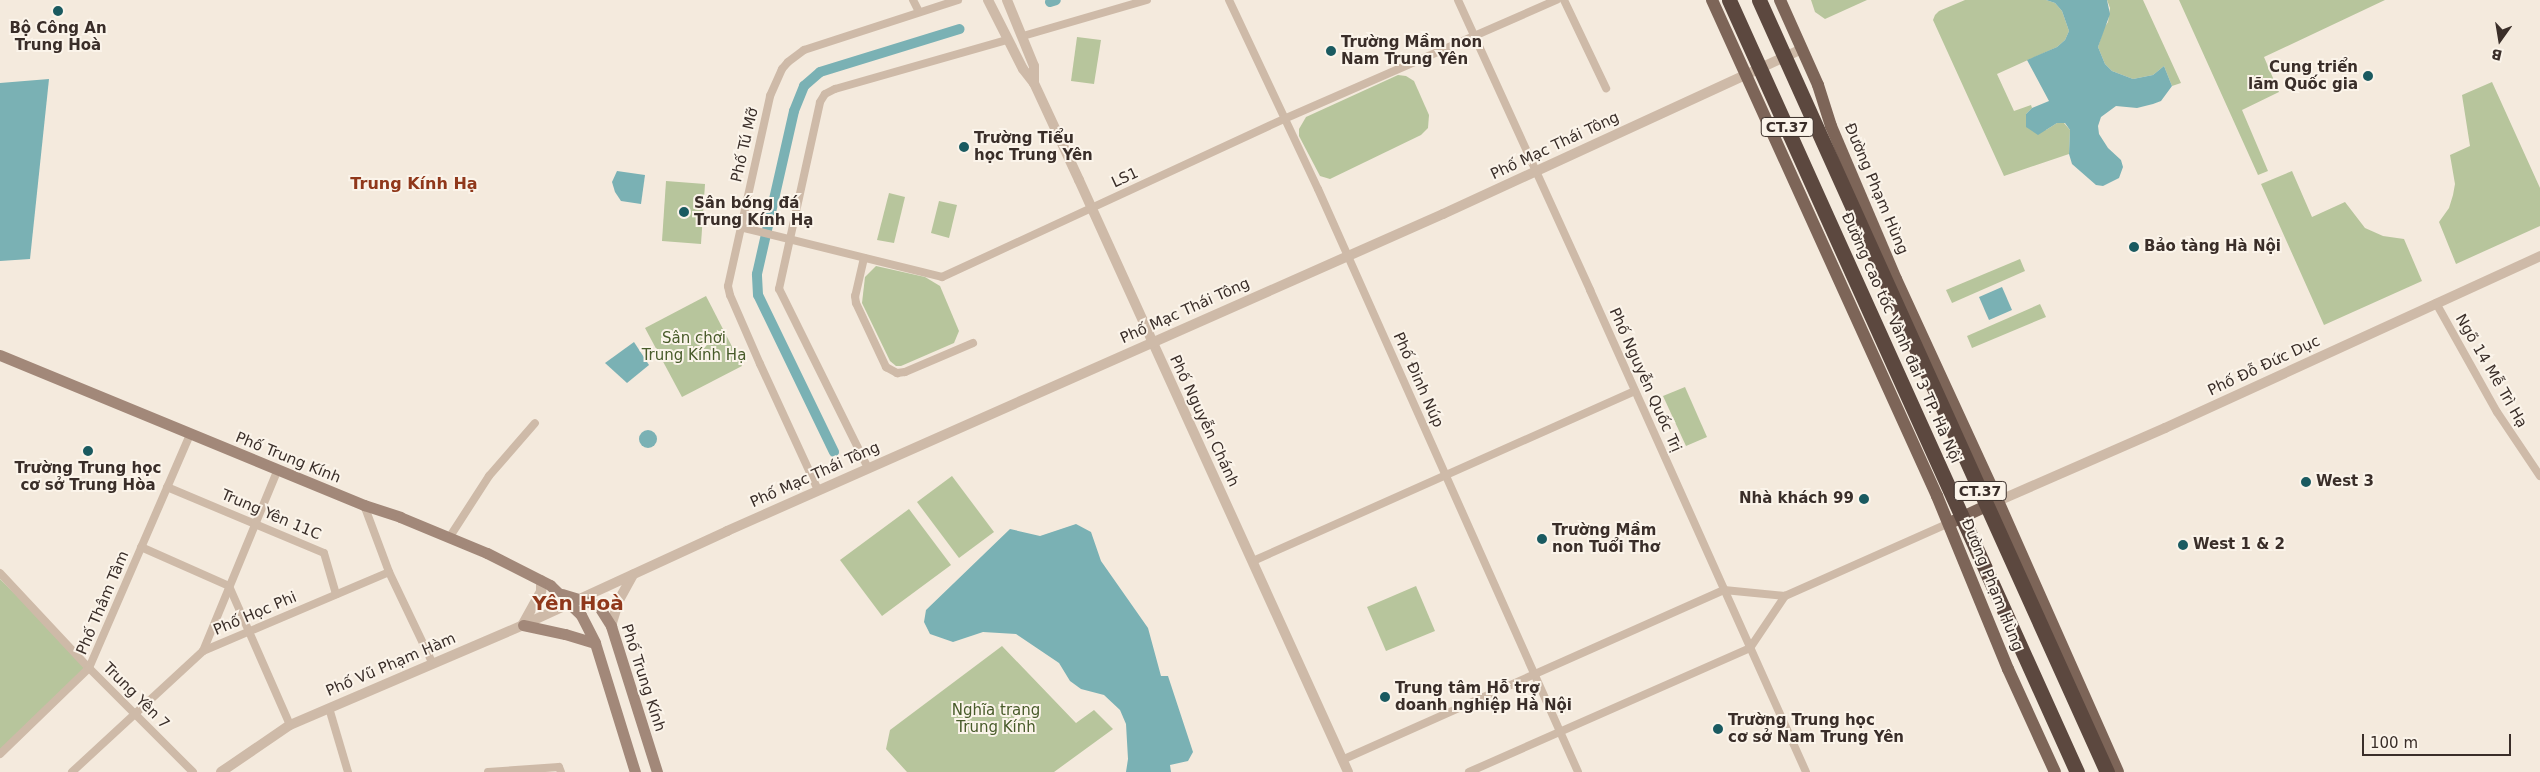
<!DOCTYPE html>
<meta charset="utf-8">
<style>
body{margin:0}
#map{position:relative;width:2540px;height:772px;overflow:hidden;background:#f4eadd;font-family:"DejaVu Sans",sans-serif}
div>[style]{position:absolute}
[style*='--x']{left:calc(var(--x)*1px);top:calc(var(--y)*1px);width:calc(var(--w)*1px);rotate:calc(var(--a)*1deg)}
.green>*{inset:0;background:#b7c59c}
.water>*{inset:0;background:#7ab1b4}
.round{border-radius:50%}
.canal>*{height:10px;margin:-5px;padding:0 5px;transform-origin:5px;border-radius:5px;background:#7ab1b4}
.minor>*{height:8px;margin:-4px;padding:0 4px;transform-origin:4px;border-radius:4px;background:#cebaa8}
.tertiary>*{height:10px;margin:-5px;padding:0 5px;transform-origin:5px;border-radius:5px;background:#cebaa8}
.secondary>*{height:11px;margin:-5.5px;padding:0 5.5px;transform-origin:5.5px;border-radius:5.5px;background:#a28879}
.primary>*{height:12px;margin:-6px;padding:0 6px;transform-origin:6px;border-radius:6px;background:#7d6558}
.motorway-bridge>*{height:15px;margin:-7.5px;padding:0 7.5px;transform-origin:7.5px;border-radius:7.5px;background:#5c483f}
.dots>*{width:14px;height:14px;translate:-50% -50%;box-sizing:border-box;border:2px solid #fbf4ea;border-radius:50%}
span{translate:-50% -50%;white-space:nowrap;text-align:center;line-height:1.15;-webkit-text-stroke:4px #fbf4ea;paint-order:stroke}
.shield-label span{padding:1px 4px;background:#fbf4ea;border:1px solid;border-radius:4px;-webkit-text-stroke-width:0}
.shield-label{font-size:14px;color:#3a2e29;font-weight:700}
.poi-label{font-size:15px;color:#3a2e29;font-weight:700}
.left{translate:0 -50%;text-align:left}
.right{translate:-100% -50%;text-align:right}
.street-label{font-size:15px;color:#3a2e29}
.park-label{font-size:15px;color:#485b2a}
.neighbourhood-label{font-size:16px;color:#90381b;font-weight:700}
.district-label{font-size:20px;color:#90381b;font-weight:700}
.north{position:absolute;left:2475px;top:15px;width:50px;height:50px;-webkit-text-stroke:4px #fbf4ea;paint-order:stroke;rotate:193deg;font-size:14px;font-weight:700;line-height:20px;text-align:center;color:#3a2e29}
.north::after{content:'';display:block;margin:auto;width:18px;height:22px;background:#3a2e29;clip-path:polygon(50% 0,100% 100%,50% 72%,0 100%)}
.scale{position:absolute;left:2362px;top:734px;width:149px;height:22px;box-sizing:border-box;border:2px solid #3a2e29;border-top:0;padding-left:6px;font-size:15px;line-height:18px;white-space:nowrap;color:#3a2e29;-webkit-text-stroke:4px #fbf4ea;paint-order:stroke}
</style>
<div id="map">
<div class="green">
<i style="clip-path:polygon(1811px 0,1867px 0,1825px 19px,1815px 12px)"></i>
<i style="clip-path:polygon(1965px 0,2046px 0,2055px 3px,2062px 11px,2069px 31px,2065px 40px,2057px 47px,1997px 74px,2014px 111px,2031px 105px,2032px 108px,2026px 114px,2046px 130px,2057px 123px,2064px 123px,2070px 130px,2069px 154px,2004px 176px,1933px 20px,1935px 15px,1939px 11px)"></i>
<i style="clip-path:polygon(2107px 0,2143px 0,2181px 83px,2172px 86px,2164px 66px,2153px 75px,2133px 79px,2112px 71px,2105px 64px,2098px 47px,2104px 28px,2108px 22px,2110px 8px)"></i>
<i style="clip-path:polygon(2179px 0,2385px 0,2264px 57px,2279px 92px,2242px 110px,2268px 171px,2258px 175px)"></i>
<i style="clip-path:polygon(1077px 37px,1101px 40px,1094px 84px,1071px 81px)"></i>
<i style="clip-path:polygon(1398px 75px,1406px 76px,1414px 81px,1429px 115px,1428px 128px,1421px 135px,1330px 179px,1320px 176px,1299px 136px,1299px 129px,1306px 117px)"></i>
<i style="clip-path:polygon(2492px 82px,2540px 188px,2540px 226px,2456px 264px,2439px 222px,2449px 208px,2453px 195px,2455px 184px,2450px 155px,2470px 146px,2462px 95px)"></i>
<i style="clip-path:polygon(2292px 171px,2312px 217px,2345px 202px,2365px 228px,2383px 236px,2404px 239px,2422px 281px,2324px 325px,2261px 184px)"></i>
<i style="clip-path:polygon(666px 181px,705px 184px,701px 244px,662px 241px)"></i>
<i style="clip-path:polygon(889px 193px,905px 197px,894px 243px,877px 240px)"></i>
<i style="clip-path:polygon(939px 201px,957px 205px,949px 238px,931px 233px)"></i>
<i style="clip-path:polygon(2020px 259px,2025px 271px,1952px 303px,1946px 290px)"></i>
<i style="clip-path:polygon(876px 266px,925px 277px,940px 286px,959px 331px,954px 343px,901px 366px,896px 366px,890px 361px,862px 303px,865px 277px)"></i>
<i style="clip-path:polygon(706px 296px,742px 366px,682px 397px,645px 328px)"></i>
<i style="clip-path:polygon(2040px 304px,2046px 317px,1972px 348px,1967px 336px)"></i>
<i style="clip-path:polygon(1685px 387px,1707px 437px,1686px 446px,1663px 396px)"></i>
<i style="clip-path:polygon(952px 476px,994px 532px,959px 558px,917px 502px)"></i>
<i style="clip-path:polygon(909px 509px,951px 565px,882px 616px,840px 560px)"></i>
<i style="clip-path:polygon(0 579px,89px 668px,0 754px)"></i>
<i style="clip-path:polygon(1416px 586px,1435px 631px,1386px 651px,1367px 607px)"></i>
<i style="clip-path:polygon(1002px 646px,1076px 723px,1094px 710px,1113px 729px,1054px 772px,907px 772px,886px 749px,890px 730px)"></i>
</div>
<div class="water">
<i style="clip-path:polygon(2046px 0,2107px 0,2110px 14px,2098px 47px,2105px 64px,2112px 71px,2133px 79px,2153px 75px,2164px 66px,2172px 86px,2161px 101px,2153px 104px,2137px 108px,2116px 106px,2101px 117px,2098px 126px,2099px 134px,2108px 148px,2121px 160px,2123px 167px,2119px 178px,2103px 186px,2096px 185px,2072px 164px,2069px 154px,2070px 130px,2065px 123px,2057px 123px,2038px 135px,2026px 127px,2026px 114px,2032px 108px,2049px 101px,2027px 60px,2057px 47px,2065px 40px,2069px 31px,2062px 11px,2055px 3px)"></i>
<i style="clip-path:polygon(49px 79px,30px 259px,0 261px,0 83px)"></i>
<i style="clip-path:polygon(617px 171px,645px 175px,641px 204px,621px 201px,615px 192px,612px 182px)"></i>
<i style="clip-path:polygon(2002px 287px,2012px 310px,1989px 320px,1979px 297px)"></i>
<i style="clip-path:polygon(634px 342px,649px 365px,627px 383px,605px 363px)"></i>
<i class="round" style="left:639px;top:430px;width:18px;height:18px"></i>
<i style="clip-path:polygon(1076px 524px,1091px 532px,1101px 561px,1148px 628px,1161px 676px,1168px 676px,1193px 752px,1188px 761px,1170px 765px,1171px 772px,1126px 772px,1128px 759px,1126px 724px,1120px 710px,1104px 695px,1081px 689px,1070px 681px,1059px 663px,1016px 634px,983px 632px,953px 642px,930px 634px,924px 622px,926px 610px,1010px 529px,1040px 536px)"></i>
</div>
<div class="canal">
<i style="--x:1050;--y:2;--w:6;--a:-18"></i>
<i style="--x:834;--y:452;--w:174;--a:-115.8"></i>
<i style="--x:758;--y:295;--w:21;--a:-93"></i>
<i style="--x:757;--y:274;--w:167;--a:-77.2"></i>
<i style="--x:794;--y:111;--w:27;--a:-68"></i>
<i style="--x:804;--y:86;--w:21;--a:-41"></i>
<i style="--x:820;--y:72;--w:146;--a:-17.1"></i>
</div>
<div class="minor">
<i style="--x:913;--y:0;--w:13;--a:63"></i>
<i style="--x:1229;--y:0;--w:209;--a:64.8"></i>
<i style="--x:1318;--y:189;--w:638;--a:65.96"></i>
<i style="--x:1458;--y:0;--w:319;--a:65.5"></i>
<i style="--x:1590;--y:290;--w:528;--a:65.86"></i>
<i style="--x:1564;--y:0;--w:98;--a:64.5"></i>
<i style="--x:1023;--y:36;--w:129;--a:-16.2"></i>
<i style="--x:740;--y:227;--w:208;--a:13.9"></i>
<i style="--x:942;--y:277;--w:377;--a:-24.8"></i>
<i style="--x:1284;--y:119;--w:298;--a:-23.6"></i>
<i style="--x:864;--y:258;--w:39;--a:103"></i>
<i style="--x:855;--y:296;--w:7;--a:82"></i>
<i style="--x:856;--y:303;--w:71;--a:64.9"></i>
<i style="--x:886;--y:367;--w:13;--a:29"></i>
<i style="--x:897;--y:373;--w:8;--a:-7"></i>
<i style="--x:905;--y:372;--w:74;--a:-23.1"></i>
<i style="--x:2436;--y:303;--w:125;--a:60.8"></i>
<i style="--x:2497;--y:412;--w:77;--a:56.1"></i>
<i style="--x:868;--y:468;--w:200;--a:-116.4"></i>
<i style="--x:779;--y:289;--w:191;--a:-77.6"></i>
<i style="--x:820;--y:102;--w:9;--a:-58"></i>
<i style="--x:825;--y:94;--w:11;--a:-27"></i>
<i style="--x:835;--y:89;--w:179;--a:-15.9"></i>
<i style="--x:167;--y:487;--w:170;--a:22.8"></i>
<i style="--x:324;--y:553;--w:43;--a:73.7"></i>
<i style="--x:818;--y:490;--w:139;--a:-114.7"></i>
<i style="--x:760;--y:364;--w:75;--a:-113.5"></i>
<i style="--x:730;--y:295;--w:9;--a:-103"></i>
<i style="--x:728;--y:286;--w:195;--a:-77.5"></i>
<i style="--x:770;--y:96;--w:30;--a:-66"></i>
<i style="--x:782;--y:69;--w:9;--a:-49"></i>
<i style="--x:788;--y:62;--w:20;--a:-37"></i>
<i style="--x:804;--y:50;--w:162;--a:-18"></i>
<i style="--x:364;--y:505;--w:72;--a:69.5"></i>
<i style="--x:389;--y:572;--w:100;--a:64.5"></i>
<i style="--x:449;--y:538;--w:74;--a:-57.2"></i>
<i style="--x:489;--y:476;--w:70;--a:-49"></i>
<i style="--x:141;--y:547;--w:96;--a:23.9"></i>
<i style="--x:229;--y:586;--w:152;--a:66.3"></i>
<i style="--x:1253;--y:561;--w:418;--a:-24"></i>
<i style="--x:0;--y:573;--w:130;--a:46.9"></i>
<i style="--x:89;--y:668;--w:147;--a:45"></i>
<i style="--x:203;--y:651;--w:197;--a:-67.6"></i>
<i style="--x:329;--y:708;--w:67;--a:73.5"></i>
<i style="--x:0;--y:754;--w:124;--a:-44"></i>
<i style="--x:89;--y:668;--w:254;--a:-66.6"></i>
<i style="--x:1342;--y:760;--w:418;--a:-24"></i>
<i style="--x:1724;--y:590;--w:61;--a:5.6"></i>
<i style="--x:1785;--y:596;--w:180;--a:-24"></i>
<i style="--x:72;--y:772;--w:178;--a:-42.7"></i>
<i style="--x:203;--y:651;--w:202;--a:-23"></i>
<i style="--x:488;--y:772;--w:71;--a:-4"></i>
<i style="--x:559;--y:767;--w:5;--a:68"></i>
<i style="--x:1469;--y:772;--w:307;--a:-23.8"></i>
<i style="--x:1750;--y:648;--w:63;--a:-56.1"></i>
</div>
<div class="tertiary">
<i style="--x:988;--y:0;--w:77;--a:63.1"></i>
<i style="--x:1023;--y:69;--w:18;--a:52"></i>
<i style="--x:1034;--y:83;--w:107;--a:65.1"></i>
<i style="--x:1079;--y:180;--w:650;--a:65.56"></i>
<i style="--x:1007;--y:0;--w:71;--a:67.8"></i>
<i style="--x:1034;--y:66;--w:17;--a:90"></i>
<i style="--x:1998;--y:501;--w:182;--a:-23.6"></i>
<i style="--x:2165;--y:428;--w:413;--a:-24.6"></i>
<i style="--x:523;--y:624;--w:38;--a:-61"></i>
<i style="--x:541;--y:591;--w:11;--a:-90"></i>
<i style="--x:611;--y:626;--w:27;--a:-73"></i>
<i style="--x:619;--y:600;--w:29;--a:-61"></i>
<i style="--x:221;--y:772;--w:83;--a:-34.3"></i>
<i style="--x:290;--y:725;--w:254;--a:-23.2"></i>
<i style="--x:523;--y:625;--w:225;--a:-24.7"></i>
<i style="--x:727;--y:531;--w:783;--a:-23.88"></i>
<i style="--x:1443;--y:214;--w:395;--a:-24.7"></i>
</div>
<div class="secondary">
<i style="--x:0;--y:355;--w:394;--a:22.4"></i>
<i style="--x:364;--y:505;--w:38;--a:18"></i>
<i style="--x:400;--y:517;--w:94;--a:22.5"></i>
<i style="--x:487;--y:553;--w:71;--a:26.9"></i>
<i style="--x:550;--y:585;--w:43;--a:44.1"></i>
<i style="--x:581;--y:615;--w:31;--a:63"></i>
<i style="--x:595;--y:643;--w:135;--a:72.8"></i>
<i style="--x:562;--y:594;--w:38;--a:17"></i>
<i style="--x:598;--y:605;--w:25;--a:58"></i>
<i style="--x:611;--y:626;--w:153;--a:72.5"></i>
<i style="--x:523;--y:625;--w:43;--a:12.1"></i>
<i style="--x:565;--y:634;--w:31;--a:17"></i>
</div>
<div class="primary">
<i style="--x:1712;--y:0;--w:545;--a:65.6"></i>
<i style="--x:1937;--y:496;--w:187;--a:67.7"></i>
<i style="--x:2008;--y:669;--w:113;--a:65.5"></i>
<i style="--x:1780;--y:0;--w:93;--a:65.9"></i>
<i style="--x:1818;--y:85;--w:43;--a:72.4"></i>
<i style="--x:1831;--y:126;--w:166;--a:67"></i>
<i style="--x:1896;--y:279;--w:244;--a:65.3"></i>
<i style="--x:1998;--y:501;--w:296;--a:66.1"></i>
<i style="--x:1954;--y:521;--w:45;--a:-24.9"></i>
</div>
<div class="motorway-bridge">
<i style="--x:1729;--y:0;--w:847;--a:65.74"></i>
<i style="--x:1759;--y:0;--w:847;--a:65.74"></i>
</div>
<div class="dots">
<i style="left:58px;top:11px;background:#1a5a60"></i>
<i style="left:1331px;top:51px;background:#1a5a60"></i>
<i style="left:2368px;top:76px;background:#1a5a60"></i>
<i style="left:964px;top:147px;background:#1a5a60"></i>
<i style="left:684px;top:212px;background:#1a5a60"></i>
<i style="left:2134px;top:247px;background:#1a5a60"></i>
<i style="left:88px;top:451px;background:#1a5a60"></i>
<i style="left:2306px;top:482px;background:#1a5a60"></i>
<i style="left:1864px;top:499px;background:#1a5a60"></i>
<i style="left:1542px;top:539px;background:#1a5a60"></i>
<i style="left:2183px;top:545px;background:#1a5a60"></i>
<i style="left:1385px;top:697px;background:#1a5a60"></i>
<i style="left:1718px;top:729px;background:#1a5a60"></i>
</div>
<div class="shield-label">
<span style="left:1787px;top:127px">CT.37</span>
<span style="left:1980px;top:491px">CT.37</span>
</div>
<div class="poi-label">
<span style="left:58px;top:37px">Bộ Công An<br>Trung Hoà</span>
<span class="left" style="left:1341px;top:51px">Trường Mầm non<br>Nam Trung Yên</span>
<span class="right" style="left:2358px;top:76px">Cung triển<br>lãm Quốc gia</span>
<span class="left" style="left:974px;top:147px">Trường Tiểu<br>học Trung Yên</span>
<span class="left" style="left:694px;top:212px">Sân bóng đá<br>Trung Kính Hạ</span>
<span class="left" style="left:2144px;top:247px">Bảo tàng Hà Nội</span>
<span style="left:88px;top:477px">Trường Trung học<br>cơ sở Trung Hòa</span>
<span class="left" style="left:2316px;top:482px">West 3</span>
<span class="right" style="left:1854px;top:499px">Nhà khách 99</span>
<span class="left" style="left:1552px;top:539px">Trường Mầm<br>non Tuổi Thơ</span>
<span class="left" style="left:2193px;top:545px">West 1 &amp; 2</span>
<span class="left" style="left:1395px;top:697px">Trung tâm Hỗ trợ<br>doanh nghiệp Hà Nội</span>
<span class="left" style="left:1728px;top:729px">Trường Trung học<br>cơ sở Nam Trung Yên</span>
</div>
<div class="street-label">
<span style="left:745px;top:145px;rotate:-77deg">Phố Tú Mỡ</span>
<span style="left:1555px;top:146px;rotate:-25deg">Phố Mạc Thái Tông</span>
<span style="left:1125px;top:178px;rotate:-25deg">LS1</span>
<span style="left:1876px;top:189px;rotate:67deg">Đường Phạm Hùng</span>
<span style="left:1185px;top:311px;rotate:-24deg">Phố Mạc Thái Tông</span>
<span style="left:1901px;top:338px;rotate:66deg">Đường cao tốc Vành đai 3 TP. Hà Nội</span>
<span style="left:2264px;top:366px;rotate:-25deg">Phố Đỗ Đức Dục</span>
<span style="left:2491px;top:371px;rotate:60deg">Ngõ 14 Mễ Trì Hạ</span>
<span style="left:1418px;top:380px;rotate:66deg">Phố Đinh Núp</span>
<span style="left:1645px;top:380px;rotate:66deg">Phố Nguyễn Quốc Trị</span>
<span style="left:1204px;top:421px;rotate:65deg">Phố Nguyễn Chánh</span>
<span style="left:288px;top:458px;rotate:22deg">Phố Trung Kính</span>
<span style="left:815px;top:475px;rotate:-24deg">Phố Mạc Thái Tông</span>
<span style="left:271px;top:515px;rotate:23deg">Trung Yên 11C</span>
<span style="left:1992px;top:585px;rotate:68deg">Đường Phạm Hùng</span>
<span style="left:103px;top:603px;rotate:-67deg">Phố Thâm Tâm</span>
<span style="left:255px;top:614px;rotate:-23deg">Phố Học Phi</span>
<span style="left:391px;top:665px;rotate:-23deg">Phố Vũ Phạm Hàm</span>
<span style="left:643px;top:678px;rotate:72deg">Phố Trung Kính</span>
<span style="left:136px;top:696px;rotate:45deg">Trung Yên 7</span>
</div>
<div class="park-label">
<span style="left:694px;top:347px">Sân chơi<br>Trung Kính Hạ</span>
<span style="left:996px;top:719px">Nghĩa trang<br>Trung Kính</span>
</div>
<div class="neighbourhood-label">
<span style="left:414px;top:184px">Trung Kính Hạ</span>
</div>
<div class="district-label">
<span style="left:578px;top:603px">Yên Hoà</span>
</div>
<div class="north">B</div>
<div class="scale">100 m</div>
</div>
